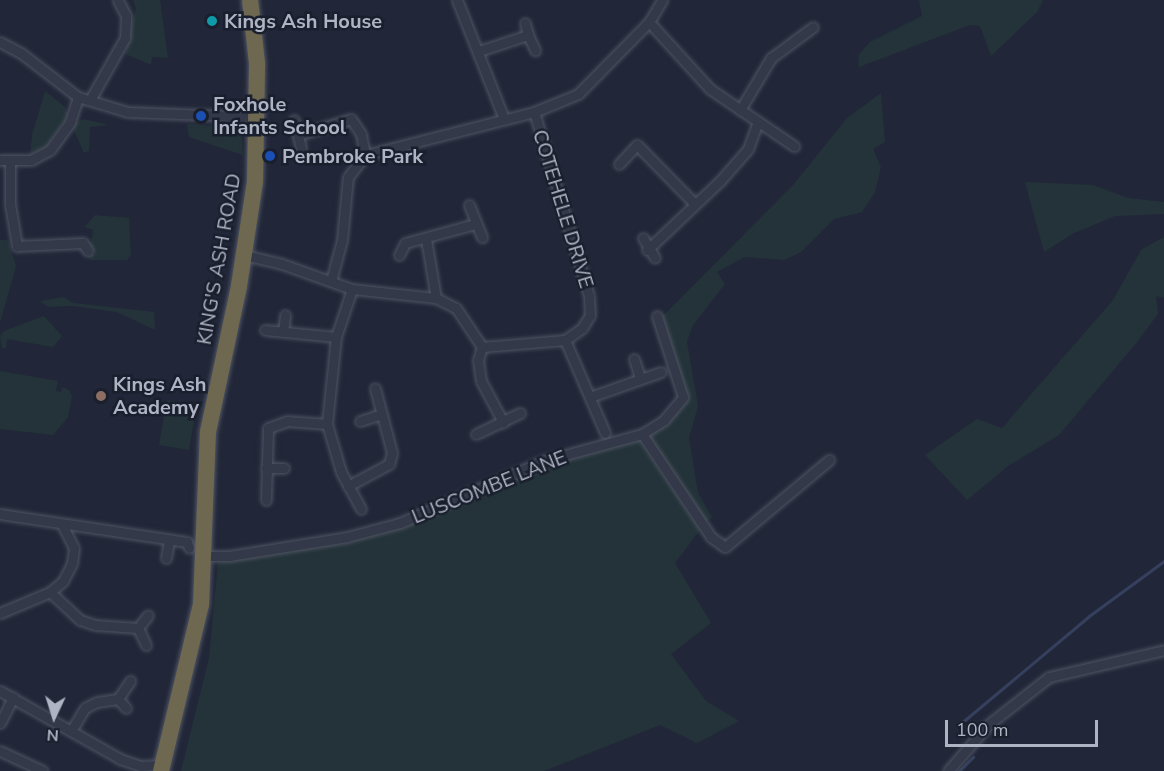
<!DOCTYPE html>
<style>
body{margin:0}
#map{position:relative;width:1164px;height:771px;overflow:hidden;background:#212738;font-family:"Nunito Sans",sans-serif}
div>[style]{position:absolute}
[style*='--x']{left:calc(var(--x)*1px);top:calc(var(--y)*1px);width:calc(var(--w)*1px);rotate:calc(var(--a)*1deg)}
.green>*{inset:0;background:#233339}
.stream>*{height:3px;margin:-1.5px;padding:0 1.5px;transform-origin:1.5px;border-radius:1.5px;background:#35405f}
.roads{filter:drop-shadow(0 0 2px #4f5463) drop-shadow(0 0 2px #4f5463)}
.street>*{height:9px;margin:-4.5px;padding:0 4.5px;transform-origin:4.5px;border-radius:4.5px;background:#343949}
.highway>*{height:16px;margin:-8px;padding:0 8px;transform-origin:8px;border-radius:8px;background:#6f6851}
.dots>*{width:16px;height:16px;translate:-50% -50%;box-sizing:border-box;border:3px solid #1a1f2d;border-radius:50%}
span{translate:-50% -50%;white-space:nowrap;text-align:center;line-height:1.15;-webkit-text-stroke:5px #1a1f2d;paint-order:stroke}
.poi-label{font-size:20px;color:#afb4c5;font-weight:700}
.left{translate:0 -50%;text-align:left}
.street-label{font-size:20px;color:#afb4c5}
.north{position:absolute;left:24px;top:687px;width:60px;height:60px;-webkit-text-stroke:4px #1a1f2d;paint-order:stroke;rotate:184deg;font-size:16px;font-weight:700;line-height:24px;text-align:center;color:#afb4c5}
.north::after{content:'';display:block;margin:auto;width:21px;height:27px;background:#afb4c5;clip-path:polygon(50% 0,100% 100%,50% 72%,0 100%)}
.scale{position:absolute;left:945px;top:720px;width:153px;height:27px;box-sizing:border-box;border:3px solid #afb4c5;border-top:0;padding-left:8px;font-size:18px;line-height:21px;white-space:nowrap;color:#afb4c5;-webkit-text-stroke:4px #1a1f2d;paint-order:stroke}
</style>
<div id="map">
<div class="green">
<i style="clip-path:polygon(133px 0,160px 0,168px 58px,152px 57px,151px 65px,125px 54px,136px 8px)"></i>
<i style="clip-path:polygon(919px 0,1043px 0,1037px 12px,991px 56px,980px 26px,970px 25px,859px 67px,858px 56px,870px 42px,922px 16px)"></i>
<i style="clip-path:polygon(45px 91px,65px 107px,68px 115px,47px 146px,30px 155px,32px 135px)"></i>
<i style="clip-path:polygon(881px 93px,885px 142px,873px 149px,881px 167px,875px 192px,862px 212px,834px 219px,801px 252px,784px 260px,745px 257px,717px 272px,725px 284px,693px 325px,687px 342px,698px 406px,689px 438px,698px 493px,712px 517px,705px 523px,645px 435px,685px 400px,680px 372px,661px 318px,793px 185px,847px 118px)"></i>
<i style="clip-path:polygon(84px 119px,109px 125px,90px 127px,89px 151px,84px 153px,73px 128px,76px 122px)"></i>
<i style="clip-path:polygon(191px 124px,241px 129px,243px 155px,189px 137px,187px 125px)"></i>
<i style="clip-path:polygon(1025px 182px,1093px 185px,1128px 198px,1164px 202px,1164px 214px,1115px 216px,1072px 234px,1044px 252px)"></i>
<i style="clip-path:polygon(95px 215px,129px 218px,131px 255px,127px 260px,91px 260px,89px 256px,95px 254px,91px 245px,93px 230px,85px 227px)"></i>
<i style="clip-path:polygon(1164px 237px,1164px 298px,1156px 296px,1158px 314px,1137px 342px,1059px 435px,1008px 466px,967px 500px,925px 455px,977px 419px,1002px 428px,1113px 300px,1141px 250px)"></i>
<i style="clip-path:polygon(0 240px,8px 240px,16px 266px,0 323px)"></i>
<i style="clip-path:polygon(64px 297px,73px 303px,154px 312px,155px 330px,117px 312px,73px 306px,48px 307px,40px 301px)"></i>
<i style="clip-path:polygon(44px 316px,62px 336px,53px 347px,7px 339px,6px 349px,2px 348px,0 336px,4px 331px)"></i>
<i style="clip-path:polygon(0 371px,58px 381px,56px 391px,61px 392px,62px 387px,69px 390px,72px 396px,68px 417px,53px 435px,0 429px)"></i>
<i style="clip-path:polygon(167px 400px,197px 404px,189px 450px,159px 445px)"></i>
<i style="clip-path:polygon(639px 440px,700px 530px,675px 563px,711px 623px,671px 654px,706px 701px,739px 721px,697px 743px,660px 725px,544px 771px,181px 771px,209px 658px,218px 563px,348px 542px,401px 527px,546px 466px)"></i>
</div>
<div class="stream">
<i style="--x:960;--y:724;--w:168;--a:-39.9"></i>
<i style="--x:1089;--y:616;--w:93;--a:-36.3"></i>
<i style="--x:959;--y:771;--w:20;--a:-45"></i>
</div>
<div class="roads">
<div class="street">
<i style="--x:457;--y:0;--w:128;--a:68.4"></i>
<i style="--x:649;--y:22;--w:91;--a:47.7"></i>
<i style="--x:710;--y:89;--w:102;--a:34.2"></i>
<i style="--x:525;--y:23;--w:12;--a:76"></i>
<i style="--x:0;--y:42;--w:24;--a:28"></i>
<i style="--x:21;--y:53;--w:72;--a:37.7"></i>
<i style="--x:78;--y:97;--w:52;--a:16.7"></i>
<i style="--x:128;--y:112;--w:130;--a:2.2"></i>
<i style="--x:479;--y:51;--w:52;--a:-18.1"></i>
<i style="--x:528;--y:35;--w:17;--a:65"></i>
<i style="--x:90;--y:100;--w:71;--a:-60.6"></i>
<i style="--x:125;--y:38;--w:22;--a:-87"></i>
<i style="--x:126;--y:16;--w:18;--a:-117"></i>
<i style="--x:740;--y:110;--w:61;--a:-59.2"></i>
<i style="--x:771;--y:58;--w:52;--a:-36.4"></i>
<i style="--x:294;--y:120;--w:29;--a:76"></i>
<i style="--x:298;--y:135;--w:55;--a:-16.8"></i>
<i style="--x:351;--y:119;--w:18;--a:56"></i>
<i style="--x:361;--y:134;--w:21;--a:79"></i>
<i style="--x:0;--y:160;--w:31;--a:0"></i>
<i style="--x:31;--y:160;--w:21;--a:-28"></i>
<i style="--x:50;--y:150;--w:34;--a:-54"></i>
<i style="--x:70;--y:122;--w:26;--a:-72"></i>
<i style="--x:10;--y:161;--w:43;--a:90"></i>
<i style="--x:10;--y:204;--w:43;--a:80.5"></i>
<i style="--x:17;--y:246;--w:66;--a:-2.6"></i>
<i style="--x:83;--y:243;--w:9;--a:58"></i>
<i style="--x:619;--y:164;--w:26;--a:-47"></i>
<i style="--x:637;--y:145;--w:80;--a:45.5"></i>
<i style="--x:469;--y:205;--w:35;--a:68"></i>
<i style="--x:643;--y:238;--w:23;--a:59"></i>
<i style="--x:426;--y:239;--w:60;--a:80.4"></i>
<i style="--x:647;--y:250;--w:100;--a:-43.4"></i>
<i style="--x:720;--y:181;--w:43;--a:-48.8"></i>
<i style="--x:748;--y:149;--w:29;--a:-70"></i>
<i style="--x:244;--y:255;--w:39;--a:13"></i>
<i style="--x:282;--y:264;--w:74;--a:19.7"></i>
<i style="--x:352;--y:289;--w:84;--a:6.1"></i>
<i style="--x:436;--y:298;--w:22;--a:27"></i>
<i style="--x:456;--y:308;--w:47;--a:56.3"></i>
<i style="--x:482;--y:347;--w:83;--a:-4.8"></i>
<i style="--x:565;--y:340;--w:21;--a:-35"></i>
<i style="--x:582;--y:328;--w:15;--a:-58"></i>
<i style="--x:590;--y:315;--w:19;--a:-93"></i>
<i style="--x:589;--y:296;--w:192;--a:-106.6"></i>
<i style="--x:399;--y:255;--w:13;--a:-63"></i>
<i style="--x:405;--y:243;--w:73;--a:-15.2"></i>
<i style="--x:331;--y:281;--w:42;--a:-75"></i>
<i style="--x:342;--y:240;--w:63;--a:-84.6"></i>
<i style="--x:348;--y:177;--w:28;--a:-52"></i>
<i style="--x:365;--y:155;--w:174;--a:-14.3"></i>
<i style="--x:534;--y:112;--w:48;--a:-22.2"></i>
<i style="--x:578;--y:94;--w:101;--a:-45.4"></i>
<i style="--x:649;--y:22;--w:26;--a:-59"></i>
<i style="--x:352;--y:289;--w:51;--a:108.4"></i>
<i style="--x:336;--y:337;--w:87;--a:95.9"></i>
<i style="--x:327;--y:424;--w:50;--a:73.7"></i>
<i style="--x:341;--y:472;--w:42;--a:61.6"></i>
<i style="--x:265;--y:330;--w:71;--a:5.6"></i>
<i style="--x:283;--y:332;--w:17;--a:-83"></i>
<i style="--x:565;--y:340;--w:101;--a:66.7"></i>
<i style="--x:482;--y:347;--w:14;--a:107"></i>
<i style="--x:478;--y:360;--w:21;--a:82"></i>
<i style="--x:481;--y:381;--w:47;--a:61.8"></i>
<i style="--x:634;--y:359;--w:20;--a:72"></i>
<i style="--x:590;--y:397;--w:75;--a:-19.4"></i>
<i style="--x:360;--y:421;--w:22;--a:-18"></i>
<i style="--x:476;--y:434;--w:49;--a:-25.5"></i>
<i style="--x:642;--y:434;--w:124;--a:56.2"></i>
<i style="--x:711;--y:537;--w:17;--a:36"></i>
<i style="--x:725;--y:547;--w:136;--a:-39.9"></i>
<i style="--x:266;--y:468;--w:18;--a:0"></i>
<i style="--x:348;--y:486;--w:47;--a:-28.2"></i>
<i style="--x:389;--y:464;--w:11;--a:-75"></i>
<i style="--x:392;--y:453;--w:67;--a:-104.7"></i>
<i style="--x:266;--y:500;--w:72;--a:-88.4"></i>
<i style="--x:268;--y:428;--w:20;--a:-20"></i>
<i style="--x:287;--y:421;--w:40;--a:4.3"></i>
<i style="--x:0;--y:514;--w:189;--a:8.5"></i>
<i style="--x:187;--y:542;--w:6;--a:72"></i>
<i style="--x:204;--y:556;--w:25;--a:0"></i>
<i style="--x:229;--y:556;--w:120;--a:-9.1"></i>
<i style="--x:347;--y:537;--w:55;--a:-14.8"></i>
<i style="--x:400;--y:523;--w:156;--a:-23.4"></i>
<i style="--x:543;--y:461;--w:103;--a:-15.3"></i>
<i style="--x:642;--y:434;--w:26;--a:-32"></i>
<i style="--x:664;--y:420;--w:30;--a:-50"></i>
<i style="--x:683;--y:397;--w:85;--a:-107.8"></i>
<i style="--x:166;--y:558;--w:17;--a:-80"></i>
<i style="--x:50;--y:592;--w:41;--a:43"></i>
<i style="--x:80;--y:620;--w:16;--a:18"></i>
<i style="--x:95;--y:625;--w:43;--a:4"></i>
<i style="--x:138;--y:628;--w:16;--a:-52"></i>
<i style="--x:0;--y:613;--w:54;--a:-22.8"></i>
<i style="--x:50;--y:592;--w:17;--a:-40"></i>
<i style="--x:63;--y:581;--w:20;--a:-63"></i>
<i style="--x:72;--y:563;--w:15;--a:-82"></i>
<i style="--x:74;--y:548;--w:27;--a:-117"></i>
<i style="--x:138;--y:628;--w:19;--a:65"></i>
<i style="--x:0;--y:691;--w:138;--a:29.5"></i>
<i style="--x:120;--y:759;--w:21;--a:19"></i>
<i style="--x:140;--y:766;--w:22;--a:-3"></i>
<i style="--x:118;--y:699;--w:22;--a:-56"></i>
<i style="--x:0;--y:723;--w:29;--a:-63"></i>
<i style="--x:71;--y:731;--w:27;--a:-59"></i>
<i style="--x:85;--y:708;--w:13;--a:-27"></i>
<i style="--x:97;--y:702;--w:21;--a:-8"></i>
<i style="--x:118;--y:699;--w:12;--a:48"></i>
<i style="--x:0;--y:751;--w:47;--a:24.9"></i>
<i style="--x:948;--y:771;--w:62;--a:-48.9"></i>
<i style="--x:989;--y:724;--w:76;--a:-38.1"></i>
<i style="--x:1049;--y:677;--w:118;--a:-13.2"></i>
</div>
<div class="highway">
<i style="--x:161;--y:771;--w:171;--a:-76.5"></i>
<i style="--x:201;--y:605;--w:173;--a:-87.7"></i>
<i style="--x:208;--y:432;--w:149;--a:-78"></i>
<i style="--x:239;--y:286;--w:105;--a:-81.3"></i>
<i style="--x:255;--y:182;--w:119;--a:-89"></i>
<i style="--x:257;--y:63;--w:63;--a:-96.3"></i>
</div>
</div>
<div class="dots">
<i style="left:212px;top:21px;background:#0f9aa8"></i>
<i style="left:201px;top:116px;background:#1a4fb4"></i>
<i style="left:270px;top:156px;background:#1a4fb4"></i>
<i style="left:101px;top:396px;background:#8d6e63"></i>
</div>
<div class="poi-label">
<span class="left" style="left:224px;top:21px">Kings Ash House</span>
<span class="left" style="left:213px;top:116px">Foxhole<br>Infants School</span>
<span class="left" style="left:282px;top:156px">Pembroke Park</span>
<span class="left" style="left:113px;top:396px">Kings Ash<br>Academy</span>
</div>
<div class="street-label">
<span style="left:563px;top:209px;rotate:73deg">COTEHELE DRIVE</span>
<span style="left:219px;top:259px;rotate:-80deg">KING'S ASH ROAD</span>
<span style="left:489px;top:487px;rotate:-22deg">LUSCOMBE LANE</span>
</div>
<div class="north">N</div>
<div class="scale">100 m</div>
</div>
